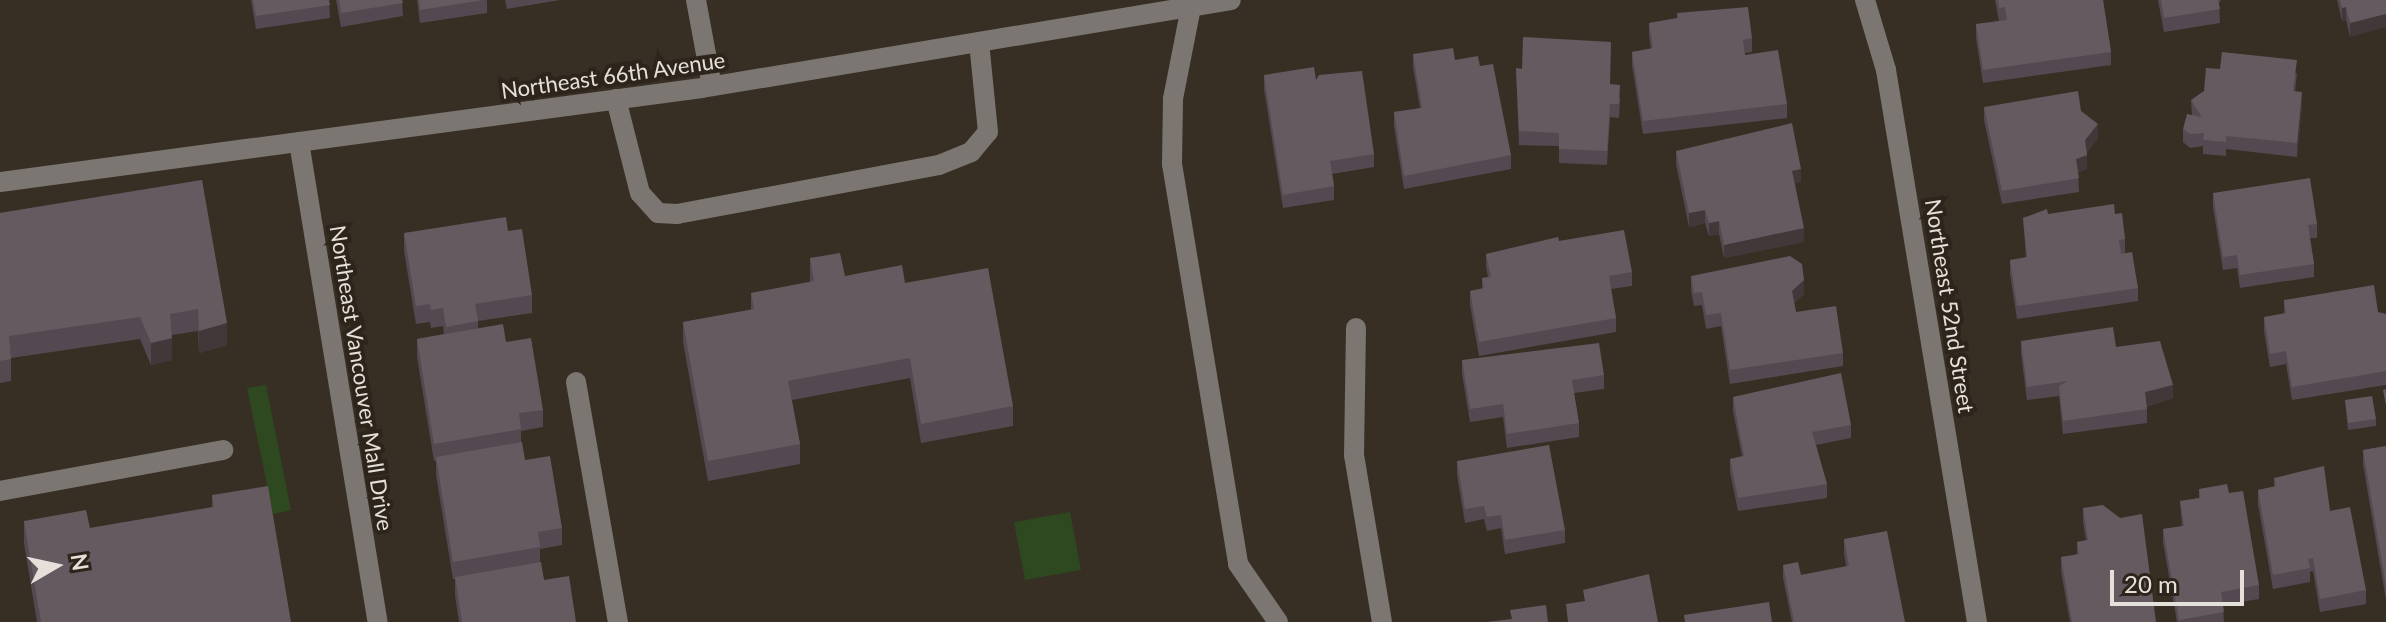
<!DOCTYPE html>
<style>
body{margin:0}
#map{position:relative;width:2386px;height:622px;overflow:hidden;background:#372f24;font-family:Lato,sans-serif}
div>[style]{position:absolute}
[style*='--x']{left:calc(var(--x)*1px);top:calc(var(--y)*1px);width:calc(var(--w)*1px);rotate:calc(var(--a)*1deg)}
.green>*{inset:0;background:#2e481f}
.minor>*{height:20px;margin:-10px;padding:0 10px;transform-origin:10px;border-radius:10px;background:#7b7671}
.wall>*{inset:0;background:#544951}
.shaded-wall>*{inset:0;background:#423839}
.building>*{inset:0;background:#645a60}
span{translate:-50% -50%;white-space:nowrap;text-align:center;line-height:1.15;-webkit-text-stroke:8px #2d251b;paint-order:stroke}
.street-label{font-size:22px;color:#e5e0d9}
.north{position:absolute;left:16px;top:526px;width:80px;height:80px;-webkit-text-stroke:6px #2d251b;paint-order:stroke;rotate:81deg;font-size:22px;font-weight:700;line-height:32px;text-align:center;color:#e5e0d9}
.north::after{content:'';display:block;margin:auto;width:28px;height:36px;background:#e5e0d9;clip-path:polygon(50% 0,100% 100%,50% 72%,0 100%)}
.scale{position:absolute;left:2110px;top:570px;width:134px;height:36px;box-sizing:border-box;border:4px solid #e5e0d9;border-top:0;padding-left:10px;font-size:24px;line-height:28px;white-space:nowrap;color:#e5e0d9;-webkit-text-stroke:6px #2d251b;paint-order:stroke}
</style>
<div id="map">
<div class="green">
<i style="clip-path:polygon(266px 385px,291px 510px,273px 514px,247px 388px)"></i>
<i style="clip-path:polygon(1070px 512px,1081px 570px,1025px 580px,1014px 522px)"></i>
</div>
<div class="minor">
<i style="--x:696;--y:0;--w:87;--a:79.5"></i>
<i style="--x:1865;--y:0;--w:73;--a:73.3"></i>
<i style="--x:1886;--y:70;--w:559;--a:80.64"></i>
<i style="--x:1191;--y:7;--w:94;--a:101.1"></i>
<i style="--x:1173;--y:99;--w:65;--a:90.9"></i>
<i style="--x:1172;--y:164;--w:405;--a:80.6"></i>
<i style="--x:1238;--y:564;--w:70;--a:55.4"></i>
<i style="--x:616;--y:99;--w:97;--a:75.7"></i>
<i style="--x:640;--y:193;--w:27;--a:48"></i>
<i style="--x:658;--y:213;--w:19;--a:3"></i>
<i style="--x:677;--y:214;--w:267;--a:-10.6"></i>
<i style="--x:939;--y:165;--w:35;--a:-22"></i>
<i style="--x:971;--y:152;--w:26;--a:-50"></i>
<i style="--x:988;--y:132;--w:90;--a:-95.7"></i>
<i style="--x:299;--y:142;--w:486;--a:80.7"></i>
<i style="--x:0;--y:182;--w:708;--a:-7.63"></i>
<i style="--x:702;--y:88;--w:536;--a:-9.44"></i>
<i style="--x:1356;--y:328;--w:127;--a:90.9"></i>
<i style="--x:1354;--y:455;--w:169;--a:80.5"></i>
<i style="--x:576;--y:382;--w:244;--a:80.1"></i>
<i style="--x:0;--y:491;--w:227;--a:-10.4"></i>
</div>
<div class="wall">
<i style="clip-path:polygon(251px 0,329px 0,330px 18px,256px 29px)"></i>
<i style="clip-path:polygon(336px 0,402px 0,403px 16px,341px 27px)"></i>
<i style="clip-path:polygon(417px 0,487px 0,487px 13px,420px 23px)"></i>
<i style="clip-path:polygon(505px 0,560px 0,507px 9px)"></i>
<i style="clip-path:polygon(1995px 0,2103px 0,2111px 52px,2111px 65px,1983px 83px,1976px 38px,1976px 24px,1999px 21px)"></i>
<i style="clip-path:polygon(2158px 0,2221px 0,2219px 3px,2220px 23px,2164px 32px)"></i>
<i style="clip-path:polygon(2337px 0,2386px 0,2350px 37px,2346px 20px,2342px 21px)"></i>
<i style="clip-path:polygon(1677px 13px,1752px 38px,1752px 52px,1745px 53px,1745px 55px,1787px 104px,1787px 118px,1643px 134px,1632px 65px,1632px 52px,1651px 49px,1649px 36px,1649px 23px,1677px 18px)"></i>
<i style="clip-path:polygon(1413px 54px,1455px 60px,1511px 155px,1511px 169px,1404px 189px,1394px 126px,1394px 112px,1420px 108px,1413px 67px)"></i>
<i style="clip-path:polygon(1516px 68px,1610px 84px,1620px 98px,1619px 118px,1610px 117px,1607px 165px,1559px 163px,1559px 146px,1519px 145px)"></i>
<i style="clip-path:polygon(2297px 73px,2295px 91px,2302px 105px,2297px 157px,2226px 149px,2226px 156px,2203px 154px,2203px 146px,2190px 148px,2183px 142px,2183px 129px,2192px 115px,2191px 100px)"></i>
<i style="clip-path:polygon(1264px 75px,1316px 80px,1374px 154px,1374px 167px,1332px 174px,1334px 186px,1334px 200px,1283px 208px,1264px 89px)"></i>
<i style="clip-path:polygon(1984px 107px,2081px 111px,2098px 138px,2087px 152px,2087px 169px,2078px 172px,2079px 192px,2002px 204px,1984px 120px)"></i>
<i style="clip-path:polygon(1676px 151px,1801px 182px,1795px 183px,1804px 242px,1724px 258px,1719px 234px,1709px 236px,1705px 223px,1689px 227px,1676px 164px)"></i>
<i style="clip-path:polygon(202px 180px,227px 345px,199px 353px,198px 331px,172px 335px,172px 360px,151px 365px,140px 339px,11px 358px,11px 381px,0 383px,0 213px)"></i>
<i style="clip-path:polygon(2213px 193px,2317px 224px,2317px 238px,2310px 238px,2314px 264px,2314px 277px,2240px 288px,2237px 268px,2223px 270px,2213px 207px)"></i>
<i style="clip-path:polygon(2048px 214px,2115px 214px,2125px 239px,2125px 253px,2138px 288px,2138px 301px,2017px 319px,2010px 274px,2010px 260px,2026px 258px,2023px 218px)"></i>
<i style="clip-path:polygon(508px 231px,532px 295px,532px 313px,478px 321px,478px 329px,506px 342px,543px 410px,543px 427px,521px 431px,521px 442px,525px 460px,562px 528px,562px 545px,540px 549px,540px 563px,544px 580px,576px 622px,459px 622px,455px 595px,455px 579px,453px 579px,436px 475px,436px 461px,434px 461px,417px 357px,417px 339px,444px 334px,443px 326px,431px 328px,430px 322px,416px 324px,404px 251px,404px 233px)"></i>
<i style="clip-path:polygon(1559px 241px,1632px 272px,1632px 286px,1611px 289px,1616px 318px,1616px 332px,1479px 356px,1470px 305px,1470px 291px,1482px 289px,1482px 278px,1488px 277px,1486px 267px,1486px 254px)"></i>
<i style="clip-path:polygon(810px 258px,845px 276px,905px 283px,1013px 406px,1013px 426px,921px 443px,910px 378px,792px 400px,800px 444px,800px 464px,708px 481px,683px 342px,683px 322px,751px 310px,751px 293px,810px 282px)"></i>
<i style="clip-path:polygon(1691px 276px,1804px 294px,1794px 303px,1796px 312px,1843px 353px,1843px 366px,1730px 384px,1721px 326px,1706px 329px,1702px 305px,1694px 306px,1691px 290px)"></i>
<i style="clip-path:polygon(2284px 300px,2386px 314px,2386px 385px,2292px 400px,2286px 364px,2270px 367px,2264px 331px,2264px 317px,2284px 314px)"></i>
<i style="clip-path:polygon(2021px 341px,2116px 347px,2173px 398px,2147px 406px,2147px 423px,2063px 434px,2059px 396px,2027px 400px,2021px 354px)"></i>
<i style="clip-path:polygon(1462px 360px,1604px 375px,1604px 389px,1574px 393px,1579px 423px,1579px 437px,1507px 448px,1503px 417px,1470px 422px,1462px 374px)"></i>
<i style="clip-path:polygon(1733px 397px,1851px 425px,1851px 438px,1816px 445px,1827px 484px,1827px 498px,1738px 511px,1730px 472px,1730px 459px,1742px 456px,1733px 411px)"></i>
<i style="clip-path:polygon(2345px 400px,2376px 419px,2376px 426px,2348px 430px)"></i>
<i style="clip-path:polygon(2386px 446px,2386px 600px,2363px 464px,2363px 450px)"></i>
<i style="clip-path:polygon(1457px 461px,1565px 530px,1565px 543px,1505px 554px,1501px 528px,1487px 531px,1484px 519px,1465px 523px,1457px 475px)"></i>
<i style="clip-path:polygon(2274px 478px,2330px 511px,2366px 590px,2366px 604px,2320px 612px,2313px 571px,2310px 572px,2310px 582px,2273px 589px,2258px 504px,2258px 490px,2274px 487px)"></i>
<i style="clip-path:polygon(2199px 489px,2229px 493px,2259px 585px,2259px 599px,2223px 605px,2224px 622px,2177px 622px,2163px 542px,2163px 529px,2182px 526px,2180px 501px,2199px 498px)"></i>
<i style="clip-path:polygon(212px 495px,291px 622px,37px 622px,24px 543px,24px 521px,90px 528px,212px 507px)"></i>
<i style="clip-path:polygon(2083px 508px,2156px 622px,2070px 622px,2061px 571px,2061px 557px,2077px 555px,2077px 542px,2086px 540px,2083px 522px)"></i>
<i style="clip-path:polygon(1844px 539px,1905px 622px,1792px 622px,1783px 578px,1783px 565px,1801px 575px,1846px 566px,1844px 553px)"></i>
</div>
<div class="shaded-wall">
<i style="clip-path:polygon(2346px 7px,2346px 20px,2342px 21px,2342px 8px)"></i>
<i style="clip-path:polygon(2386px 14px,2386px 27px,2350px 37px,2350px 23px)"></i>
<i style="clip-path:polygon(2302px 92px,2302px 105px,2297px 157px,2297px 143px)"></i>
<i style="clip-path:polygon(2098px 124px,2098px 138px,2085px 154px,2085px 140px)"></i>
<i style="clip-path:polygon(2087px 155px,2087px 169px,2076px 173px,2076px 159px)"></i>
<i style="clip-path:polygon(1801px 169px,1801px 182px,1792px 184px,1792px 171px)"></i>
<i style="clip-path:polygon(1705px 210px,1705px 223px,1689px 227px,1689px 213px)"></i>
<i style="clip-path:polygon(1719px 221px,1719px 234px,1709px 236px,1709px 223px)"></i>
<i style="clip-path:polygon(1804px 228px,1804px 242px,1724px 258px,1724px 245px)"></i>
<i style="clip-path:polygon(1804px 280px,1804px 294px,1792px 304px,1792px 291px)"></i>
<i style="clip-path:polygon(227px 323px,227px 345px,199px 353px,199px 331px)"></i>
<i style="clip-path:polygon(172px 338px,172px 360px,151px 365px,151px 343px)"></i>
<i style="clip-path:polygon(2173px 385px,2173px 398px,2145px 406px,2145px 392px)"></i>
</div>
<div class="building">
<i style="clip-path:polygon(253px 0,329px 0,330px 5px,256px 16px)"></i>
<i style="clip-path:polygon(339px 0,402px 0,403px 3px,341px 13px)"></i>
<i style="clip-path:polygon(419px 0,484px 0,420px 10px)"></i>
<i style="clip-path:polygon(1998px 0,2103px 0,2111px 52px,1983px 70px,1976px 24px,2007px 20px,2005px 7px,1999px 8px)"></i>
<i style="clip-path:polygon(2161px 0,2218px 0,2220px 9px,2164px 18px)"></i>
<i style="clip-path:polygon(2340px 0,2386px 0,2386px 14px,2350px 23px,2346px 7px,2342px 8px)"></i>
<i style="clip-path:polygon(1748px 7px,1752px 38px,1743px 40px,1745px 55px,1778px 50px,1787px 104px,1643px 121px,1632px 52px,1653px 48px,1649px 23px,1678px 18px,1677px 13px)"></i>
<i style="clip-path:polygon(1523px 37px,1611px 42px,1610px 84px,1620px 85px,1619px 104px,1610px 104px,1607px 151px,1559px 149px,1559px 133px,1519px 131px,1516px 68px,1522px 69px)"></i>
<i style="clip-path:polygon(1453px 48px,1455px 60px,1478px 56px,1480px 66px,1493px 64px,1511px 155px,1404px 176px,1394px 112px,1422px 108px,1413px 54px)"></i>
<i style="clip-path:polygon(2222px 52px,2297px 60px,2293px 91px,2302px 92px,2297px 143px,2226px 136px,2226px 142px,2203px 140px,2204px 133px,2190px 134px,2183px 129px,2187px 114px,2202px 117px,2191px 100px,2204px 91px,2206px 68px,2220px 69px)"></i>
<i style="clip-path:polygon(1314px 67px,1316px 80px,1319px 75px,1362px 71px,1374px 154px,1330px 161px,1334px 186px,1283px 195px,1264px 75px)"></i>
<i style="clip-path:polygon(2078px 91px,2081px 111px,2098px 124px,2085px 140px,2087px 155px,2076px 159px,2079px 178px,2002px 191px,1984px 107px)"></i>
<i style="clip-path:polygon(1792px 123px,1801px 169px,1792px 171px,1804px 228px,1724px 245px,1719px 221px,1709px 223px,1705px 210px,1689px 213px,1676px 151px)"></i>
<i style="clip-path:polygon(2310px 178px,2317px 224px,2308px 225px,2314px 264px,2240px 275px,2237px 255px,2223px 257px,2213px 193px)"></i>
<i style="clip-path:polygon(202px 180px,227px 323px,199px 331px,198px 309px,170px 314px,172px 338px,151px 343px,140px 317px,9px 336px,11px 359px,0 361px,0 213px)"></i>
<i style="clip-path:polygon(2114px 204px,2115px 214px,2122px 213px,2125px 239px,2119px 240px,2121px 254px,2132px 252px,2138px 288px,2017px 306px,2010px 260px,2027px 257px,2023px 218px,2047px 209px,2048px 214px)"></i>
<i style="clip-path:polygon(506px 217px,508px 231px,522px 229px,532px 295px,475px 304px,478px 321px,446px 327px,443px 308px,431px 310px,430px 304px,416px 306px,404px 233px)"></i>
<i style="clip-path:polygon(1624px 230px,1632px 272px,1609px 276px,1616px 318px,1479px 342px,1470px 291px,1484px 288px,1482px 278px,1491px 277px,1486px 254px,1558px 237px,1559px 241px)"></i>
<i style="clip-path:polygon(840px 253px,845px 276px,902px 265px,905px 283px,988px 268px,1013px 406px,921px 424px,910px 358px,788px 381px,800px 444px,708px 461px,683px 322px,754px 309px,751px 293px,814px 281px,810px 258px)"></i>
<i style="clip-path:polygon(1790px 256px,1802px 264px,1804px 280px,1792px 291px,1796px 312px,1836px 306px,1843px 353px,1730px 370px,1721px 313px,1706px 315px,1702px 292px,1694px 293px,1691px 276px)"></i>
<i style="clip-path:polygon(2374px 285px,2378px 312px,2386px 314px,2386px 371px,2292px 387px,2286px 351px,2270px 354px,2264px 317px,2286px 313px,2284px 300px)"></i>
<i style="clip-path:polygon(503px 324px,506px 342px,531px 338px,543px 410px,519px 413px,521px 429px,434px 444px,417px 339px)"></i>
<i style="clip-path:polygon(2113px 327px,2116px 347px,2160px 341px,2173px 385px,2145px 392px,2147px 409px,2063px 421px,2059px 386px,2068px 381px,2027px 387px,2021px 341px)"></i>
<i style="clip-path:polygon(1599px 343px,1604px 375px,1572px 380px,1579px 423px,1507px 434px,1503px 404px,1470px 409px,1462px 360px)"></i>
<i style="clip-path:polygon(1841px 373px,1851px 425px,1812px 432px,1827px 484px,1738px 498px,1730px 459px,1744px 456px,1733px 397px)"></i>
<i style="clip-path:polygon(2386px 389px,2386px 405px,2383px 390px)"></i>
<i style="clip-path:polygon(2372px 396px,2376px 419px,2348px 423px,2345px 400px)"></i>
<i style="clip-path:polygon(522px 442px,525px 460px,550px 456px,562px 528px,538px 532px,540px 547px,453px 562px,436px 457px)"></i>
<i style="clip-path:polygon(1549px 445px,1565px 530px,1505px 540px,1501px 515px,1487px 517px,1484px 506px,1465px 509px,1457px 461px)"></i>
<i style="clip-path:polygon(2386px 446px,2386px 586px,2363px 450px)"></i>
<i style="clip-path:polygon(2324px 466px,2330px 511px,2350px 507px,2366px 590px,2320px 599px,2313px 558px,2308px 559px,2310px 568px,2273px 575px,2258px 490px,2276px 486px,2274px 478px)"></i>
<i style="clip-path:polygon(2227px 484px,2229px 493px,2243px 491px,2259px 585px,2221px 592px,2224px 612px,2179px 620px,2163px 529px,2184px 526px,2180px 501px,2200px 498px,2199px 489px)"></i>
<i style="clip-path:polygon(268px 486px,291px 622px,41px 622px,24px 521px,86px 510px,90px 528px,214px 507px,212px 495px)"></i>
<i style="clip-path:polygon(2103px 505px,2120px 518px,2142px 514px,2156px 622px,2072px 622px,2061px 557px,2079px 554px,2077px 542px,2088px 540px,2083px 508px)"></i>
<i style="clip-path:polygon(1887px 531px,1905px 622px,1794px 622px,1783px 565px,1798px 562px,1801px 575px,1849px 566px,1844px 539px)"></i>
<i style="clip-path:polygon(541px 562px,544px 580px,569px 576px,576px 622px,462px 622px,455px 577px)"></i>
<i style="clip-path:polygon(1649px 574px,1658px 622px,1568px 622px,1566px 604px,1585px 601px,1583px 590px)"></i>
<i style="clip-path:polygon(1769px 602px,1772px 622px,1685px 622px,1684px 615px)"></i>
<i style="clip-path:polygon(1546px 605px,1548px 622px,1486px 622px,1512px 619px,1510px 610px)"></i>
</div>
<div class="street-label">
<span style="left:613px;top:75px;rotate:-8deg">Northeast 66th Avenue</span>
<span style="left:1950px;top:306px;rotate:81deg">Northeast 52nd Street</span>
<span style="left:362px;top:378px;rotate:81deg">Northeast Vancouver Mall Drive</span>
</div>
<div class="north">N</div>
<div class="scale">20 m</div>
</div>
